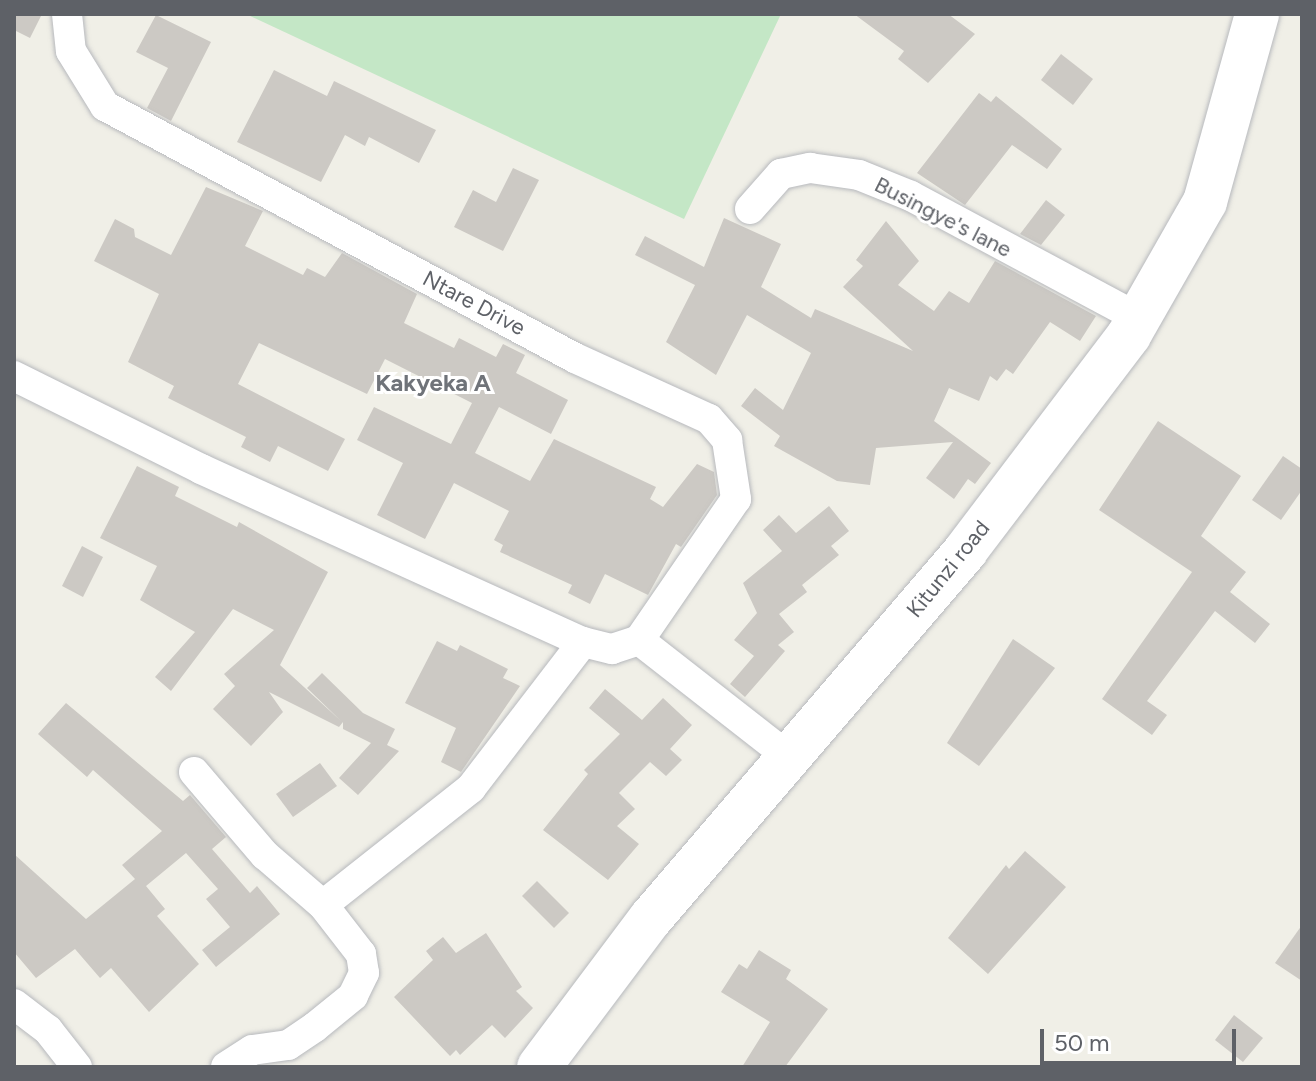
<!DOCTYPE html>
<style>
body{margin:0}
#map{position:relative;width:1316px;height:1081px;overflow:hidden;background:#f0efe7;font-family:Figtree,sans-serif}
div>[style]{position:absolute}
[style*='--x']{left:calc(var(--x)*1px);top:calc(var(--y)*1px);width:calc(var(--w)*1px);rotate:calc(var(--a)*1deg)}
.green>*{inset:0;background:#c4e7c6}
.building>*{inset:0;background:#ccc9c4}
.roads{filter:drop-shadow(0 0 2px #b7b9bd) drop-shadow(0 0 2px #b7b9bd)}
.street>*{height:30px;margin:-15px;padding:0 15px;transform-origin:15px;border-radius:15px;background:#fff}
.secondary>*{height:44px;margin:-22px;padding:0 22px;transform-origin:22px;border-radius:22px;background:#fff}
span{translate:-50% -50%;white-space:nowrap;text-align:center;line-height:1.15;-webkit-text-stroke:6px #fff;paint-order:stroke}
.street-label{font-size:22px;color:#5e6167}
.neighbourhood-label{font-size:24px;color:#6f7379;font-weight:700}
.frame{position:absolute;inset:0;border:16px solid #5e6167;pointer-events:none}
.scale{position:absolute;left:1040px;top:1029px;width:196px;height:36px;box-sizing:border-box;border:4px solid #5e6167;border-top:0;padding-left:10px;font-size:24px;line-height:28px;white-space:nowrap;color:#5e6167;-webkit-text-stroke:6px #fff;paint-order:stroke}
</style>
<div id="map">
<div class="green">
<i style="clip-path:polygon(246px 14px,781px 14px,684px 219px)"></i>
</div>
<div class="building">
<i style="clip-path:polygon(14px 14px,42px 14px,30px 38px,14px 30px)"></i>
<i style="clip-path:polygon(854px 14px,948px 14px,975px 34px,928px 83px,898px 59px,904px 51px)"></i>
<i style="clip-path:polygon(156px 15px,211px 42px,171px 121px,147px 108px,168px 68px,136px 52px)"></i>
<i style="clip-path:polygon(1061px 54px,1093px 79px,1073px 105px,1041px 80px)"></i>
<i style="clip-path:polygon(274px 70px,327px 96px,334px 81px,436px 130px,419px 163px,369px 137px,365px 146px,345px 135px,321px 182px,237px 142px)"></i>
<i style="clip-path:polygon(979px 93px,991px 102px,996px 96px,1062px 149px,1047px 169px,1012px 145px,965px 205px,917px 173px)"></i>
<i style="clip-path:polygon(513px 168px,539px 180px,503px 251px,454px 227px,473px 190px,496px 202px)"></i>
<i style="clip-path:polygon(206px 187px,263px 211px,245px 246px,303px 275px,307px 268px,325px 277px,342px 253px,417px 294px,404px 323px,454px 348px,459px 338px,496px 357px,503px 344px,525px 355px,516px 373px,568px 400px,551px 434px,499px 407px,475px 453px,530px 481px,554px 439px,656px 487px,650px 499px,663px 507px,697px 464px,714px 472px,717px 495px,681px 547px,676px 544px,648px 595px,605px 574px,590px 604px,568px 593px,572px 585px,500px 552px,503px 545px,494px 540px,509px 511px,454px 483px,425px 539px,377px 515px,403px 463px,357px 440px,374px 407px,451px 444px,472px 403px,385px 359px,367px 394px,259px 343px,238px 384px,345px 439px,328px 471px,278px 446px,270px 462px,241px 447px,246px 437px,168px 398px,174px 386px,128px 362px,159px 294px,94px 261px,115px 219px,134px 229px,135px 237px,171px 255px)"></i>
<i style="clip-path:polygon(1046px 200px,1065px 215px,1041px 245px,1020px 234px)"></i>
<i style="clip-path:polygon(724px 218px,781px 244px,761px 287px,811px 318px,815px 309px,913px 351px,843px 287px,863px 266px,856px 260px,886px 221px,919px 261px,898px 285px,934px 311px,949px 291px,969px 303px,995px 261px,1096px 316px,1080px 341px,1050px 322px,1013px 374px,1006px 369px,997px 381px,990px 376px,979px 401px,949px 388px,934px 421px,991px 463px,975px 484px,968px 479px,954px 499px,926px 478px,953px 442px,876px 448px,870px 485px,837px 481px,774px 446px,780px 436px,741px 406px,755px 388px,783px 410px,811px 353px,747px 315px,716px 375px,666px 342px,695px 285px,635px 255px,645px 236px,704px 267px)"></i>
<i style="clip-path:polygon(1158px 421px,1241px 476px,1201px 536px,1246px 572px,1230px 592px,1270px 624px,1255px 643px,1215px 611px,1147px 701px,1167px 715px,1152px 735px,1102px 699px,1192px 572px,1099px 510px)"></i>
<i style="clip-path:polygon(1283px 456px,1302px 469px,1302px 490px,1281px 520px,1252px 500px)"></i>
<i style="clip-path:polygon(137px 466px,179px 487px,175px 496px,237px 527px,239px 522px,328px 572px,280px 665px,341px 721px,307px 688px,322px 673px,363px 713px,395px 729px,387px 745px,399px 751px,358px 795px,339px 778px,371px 743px,343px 729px,343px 722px,339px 727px,269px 692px,283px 712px,251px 746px,213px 709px,235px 686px,224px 674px,274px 630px,233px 609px,171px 691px,155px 677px,195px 632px,140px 600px,157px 566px,100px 538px)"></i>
<i style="clip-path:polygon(829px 506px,849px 531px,831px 546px,839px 555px,802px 585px,807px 592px,779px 614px,794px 632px,778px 645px,785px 651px,745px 697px,730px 684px,754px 656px,734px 640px,757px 613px,743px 583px,782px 551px,763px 530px,779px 515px,796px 533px)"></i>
<i style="clip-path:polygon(82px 546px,103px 557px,83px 597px,62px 586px)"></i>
<i style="clip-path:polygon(1013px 639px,1055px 668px,979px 766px,947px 743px)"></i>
<i style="clip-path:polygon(437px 641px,457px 651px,460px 645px,508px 669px,503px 678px,520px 686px,461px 772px,441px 762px,456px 728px,405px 703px)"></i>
<i style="clip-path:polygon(605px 689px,642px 720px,663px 698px,692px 725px,670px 749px,682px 760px,666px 776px,650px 762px,619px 793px,635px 809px,617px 826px,639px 844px,608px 880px,543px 830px,588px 774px,584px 770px,620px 734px,589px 708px)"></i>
<i style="clip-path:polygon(66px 703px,183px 801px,190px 795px,226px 837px,212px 849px,250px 893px,257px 886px,280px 914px,216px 967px,202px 950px,230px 927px,206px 899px,218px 889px,186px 853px,146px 886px,165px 909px,157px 916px,199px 964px,149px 1012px,111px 968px,100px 978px,75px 949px,36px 978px,14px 952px,14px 854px,86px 919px,135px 879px,122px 865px,162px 831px,93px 770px,87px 777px,38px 734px)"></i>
<i style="clip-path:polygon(320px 763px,337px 786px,293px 817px,276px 794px)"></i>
<i style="clip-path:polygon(1025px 851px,1066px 887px,988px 974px,948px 938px,1006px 865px,1009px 869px)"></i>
<i style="clip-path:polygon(537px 881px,569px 913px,554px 928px,522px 896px)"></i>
<i style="clip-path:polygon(1302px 925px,1302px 981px,1275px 963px)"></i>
<i style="clip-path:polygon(486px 933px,522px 987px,516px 991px,533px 1008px,505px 1038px,492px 1025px,460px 1055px,456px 1050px,450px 1056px,394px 997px,433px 960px,426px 951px,443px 937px,456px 953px)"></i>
<i style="clip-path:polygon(759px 950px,791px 970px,786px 979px,828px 1009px,785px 1067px,742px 1067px,770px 1022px,721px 992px,739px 964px,747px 969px)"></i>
<i style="clip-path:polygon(1234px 1015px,1263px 1038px,1243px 1062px,1215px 1040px)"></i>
</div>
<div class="roads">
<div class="street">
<i style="--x:67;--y:14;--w:37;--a:84"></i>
<i style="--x:71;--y:51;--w:65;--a:58.3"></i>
<i style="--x:105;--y:106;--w:533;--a:28.2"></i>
<i style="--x:575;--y:358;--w:147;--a:24.5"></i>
<i style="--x:709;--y:419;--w:28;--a:49"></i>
<i style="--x:727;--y:440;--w:60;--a:81.3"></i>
<i style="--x:736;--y:499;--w:171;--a:124.5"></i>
<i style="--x:750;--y:209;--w:47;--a:-48.5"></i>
<i style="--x:781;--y:174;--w:30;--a:-12"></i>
<i style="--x:810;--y:168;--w:49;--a:8.1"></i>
<i style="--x:859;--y:175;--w:56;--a:22"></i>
<i style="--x:911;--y:196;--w:259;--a:28.2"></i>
<i style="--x:14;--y:376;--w:209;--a:26.4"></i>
<i style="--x:201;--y:469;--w:419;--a:24.4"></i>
<i style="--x:583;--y:642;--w:30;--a:14"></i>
<i style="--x:612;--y:649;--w:28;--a:-18"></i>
<i style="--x:639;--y:640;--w:190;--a:38"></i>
<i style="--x:194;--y:772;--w:109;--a:49.5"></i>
<i style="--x:265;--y:855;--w:77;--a:40.8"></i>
<i style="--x:323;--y:905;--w:62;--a:52.2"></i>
<i style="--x:361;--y:954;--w:19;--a:81"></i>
<i style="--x:364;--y:973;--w:25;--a:116"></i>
<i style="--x:353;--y:996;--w:49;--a:140.8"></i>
<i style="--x:315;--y:1027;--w:32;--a:146"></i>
<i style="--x:288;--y:1045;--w:36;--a:172"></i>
<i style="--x:252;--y:1050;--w:31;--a:147"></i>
<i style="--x:323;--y:905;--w:189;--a:-38.3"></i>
<i style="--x:471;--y:788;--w:184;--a:-52.5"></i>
<i style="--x:14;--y:1004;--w:43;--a:37.4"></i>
<i style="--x:48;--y:1030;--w:47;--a:51.9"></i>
</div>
<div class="secondary">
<i style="--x:539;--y:1067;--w:186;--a:-53.1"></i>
<i style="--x:651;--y:918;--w:484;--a:-49.4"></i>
<i style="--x:966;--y:550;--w:270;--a:-52.8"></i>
<i style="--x:1129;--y:335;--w:153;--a:-60.3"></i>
<i style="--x:1205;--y:202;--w:195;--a:-74.5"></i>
</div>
</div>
<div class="street-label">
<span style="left:943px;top:217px;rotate:27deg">Busingye's lane</span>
<span style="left:474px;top:303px;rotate:28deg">Ntare Drive</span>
<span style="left:948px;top:569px;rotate:-51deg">Kitunzi road</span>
</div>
<div class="neighbourhood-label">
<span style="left:433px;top:383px">Kakyeka A</span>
</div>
<div class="frame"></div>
<div class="scale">50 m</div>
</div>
